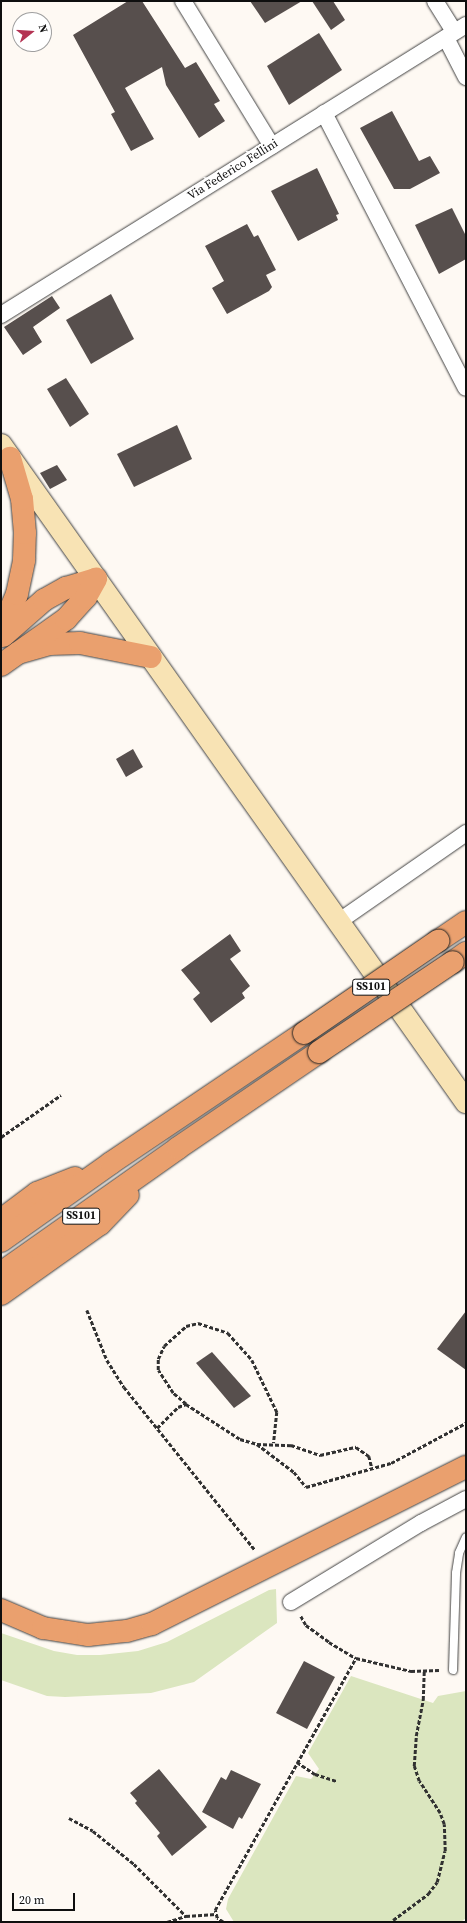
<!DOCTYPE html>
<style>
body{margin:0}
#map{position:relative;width:467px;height:1923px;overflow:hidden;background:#fef9f3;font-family:"Source Serif 4",serif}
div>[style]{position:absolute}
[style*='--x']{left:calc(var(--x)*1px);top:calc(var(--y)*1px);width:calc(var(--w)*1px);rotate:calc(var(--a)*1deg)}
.green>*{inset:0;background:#dbe6bf}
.building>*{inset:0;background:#574f4d}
.path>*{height:2.5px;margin-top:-1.25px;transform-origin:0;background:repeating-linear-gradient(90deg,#313131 0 4px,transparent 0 6px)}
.roads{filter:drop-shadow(0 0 1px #424242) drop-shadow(0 0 1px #424242)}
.service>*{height:8px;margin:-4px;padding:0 4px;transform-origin:4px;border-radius:4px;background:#fff}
.minor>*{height:16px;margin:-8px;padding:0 8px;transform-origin:8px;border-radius:8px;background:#fff}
.secondary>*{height:22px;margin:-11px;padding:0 11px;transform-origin:11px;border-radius:11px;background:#f8e3b4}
.trunk>*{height:22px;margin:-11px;padding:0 11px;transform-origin:11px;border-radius:11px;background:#eaa06e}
.bridges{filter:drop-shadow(0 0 1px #202020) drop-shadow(0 0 1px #202020)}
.trunk-bridge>*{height:22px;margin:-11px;padding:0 11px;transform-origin:11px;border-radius:11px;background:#eaa06e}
span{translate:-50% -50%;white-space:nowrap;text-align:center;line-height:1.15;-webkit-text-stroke:4px #fff;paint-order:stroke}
.shield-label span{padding:1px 3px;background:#fff;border:1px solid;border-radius:3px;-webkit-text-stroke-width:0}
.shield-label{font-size:11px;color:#0f0f0f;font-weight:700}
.street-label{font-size:12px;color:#0f0f0f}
.frame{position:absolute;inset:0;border:2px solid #0f0f0f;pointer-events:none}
.north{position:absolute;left:12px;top:12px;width:40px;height:40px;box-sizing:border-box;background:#fff;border:1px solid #9f9f9f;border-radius:50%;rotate:73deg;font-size:11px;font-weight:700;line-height:16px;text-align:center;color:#0f0f0f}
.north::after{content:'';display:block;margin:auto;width:14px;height:18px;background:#b43353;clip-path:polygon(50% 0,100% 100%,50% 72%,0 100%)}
.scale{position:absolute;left:12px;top:1893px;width:63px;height:18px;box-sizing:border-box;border:2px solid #0f0f0f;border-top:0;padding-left:5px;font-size:12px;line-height:14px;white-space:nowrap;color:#0f0f0f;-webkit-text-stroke:3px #fff;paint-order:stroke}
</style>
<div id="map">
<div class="green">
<i style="clip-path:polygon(276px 1589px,277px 1623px,194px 1682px,151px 1693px,65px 1697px,47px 1696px,1px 1680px,1px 1633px,54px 1651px,77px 1655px,100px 1655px,138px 1651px,167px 1642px,269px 1590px)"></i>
<i style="clip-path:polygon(351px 1676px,433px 1703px,438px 1696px,466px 1691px,466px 1918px,461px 1922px,234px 1922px,226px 1909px,228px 1899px,296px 1776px,311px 1779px,319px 1769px,308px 1753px)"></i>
</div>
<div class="building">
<i style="clip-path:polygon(128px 1px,142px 1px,185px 68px,196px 62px,220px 101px,214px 104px,225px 121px,199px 138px,166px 85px,162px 67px,125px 88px,154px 139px,131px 151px,111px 114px,115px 112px,73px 35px)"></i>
<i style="clip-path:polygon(250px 1px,302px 1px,265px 23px)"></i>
<i style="clip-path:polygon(312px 1px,333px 1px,345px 20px,331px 30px)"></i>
<i style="clip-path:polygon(319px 33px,342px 70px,289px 105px,267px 66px)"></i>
<i style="clip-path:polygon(392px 111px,419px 161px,430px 156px,440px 173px,410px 189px,394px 189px,360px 128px)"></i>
<i style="clip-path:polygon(317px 168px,339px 214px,336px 215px,338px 220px,298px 241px,271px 191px)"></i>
<i style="clip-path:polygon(452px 208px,466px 236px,466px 259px,439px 274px,415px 225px)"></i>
<i style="clip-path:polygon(247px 224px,254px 237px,258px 235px,276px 270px,266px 275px,272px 287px,269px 291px,227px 314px,212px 288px,224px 281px,205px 246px)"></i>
<i style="clip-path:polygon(111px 294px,134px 339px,91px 364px,66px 320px)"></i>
<i style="clip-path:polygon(52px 296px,60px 308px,33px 327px,42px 342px,23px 355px,4px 327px)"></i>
<i style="clip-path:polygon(66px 378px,89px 414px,70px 427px,47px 389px)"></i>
<i style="clip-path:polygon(177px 425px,192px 459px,134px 487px,117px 454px)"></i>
<i style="clip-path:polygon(57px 465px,67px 480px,50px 489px,40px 473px)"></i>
<i style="clip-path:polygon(133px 749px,143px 767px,126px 777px,116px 759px)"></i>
<i style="clip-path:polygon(230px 934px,241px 951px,230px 959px,250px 986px,242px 993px,245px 998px,211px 1023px,193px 999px,200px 993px,181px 970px)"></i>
<i style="clip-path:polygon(466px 1311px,466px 1370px,437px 1349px)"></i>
<i style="clip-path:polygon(212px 1352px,251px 1396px,234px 1408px,196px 1363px)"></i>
<i style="clip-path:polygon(304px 1661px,335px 1677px,307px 1729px,276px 1713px)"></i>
<i style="clip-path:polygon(159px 1769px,207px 1827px,172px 1856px,157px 1836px,160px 1833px,135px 1803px,137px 1801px,130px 1793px)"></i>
<i style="clip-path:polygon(231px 1770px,261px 1784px,242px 1819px,239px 1817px,233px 1829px,202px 1812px,221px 1777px,226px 1780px)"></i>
</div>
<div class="path">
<i style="--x:1;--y:1137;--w:73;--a:-35"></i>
<i style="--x:87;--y:1310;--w:54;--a:68.2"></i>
<i style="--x:107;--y:1360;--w:32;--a:58"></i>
<i style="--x:124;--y:1387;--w:209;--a:51.2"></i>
<i style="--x:186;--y:1404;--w:17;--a:-140"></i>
<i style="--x:173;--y:1393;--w:27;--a:-123"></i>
<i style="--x:158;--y:1370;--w:11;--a:-90"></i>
<i style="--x:158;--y:1359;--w:14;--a:-65"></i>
<i style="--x:164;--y:1346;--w:30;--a:-42"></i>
<i style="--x:186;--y:1326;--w:12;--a:-14"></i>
<i style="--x:198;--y:1323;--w:32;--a:18"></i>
<i style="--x:228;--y:1333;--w:36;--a:48"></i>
<i style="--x:252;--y:1360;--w:58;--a:64.3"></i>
<i style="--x:277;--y:1412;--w:31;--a:96"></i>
<i style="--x:157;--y:1428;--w:30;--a:-45"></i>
<i style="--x:178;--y:1407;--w:9;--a:-21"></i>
<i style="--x:186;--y:1404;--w:64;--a:32.9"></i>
<i style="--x:240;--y:1439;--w:18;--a:16"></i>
<i style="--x:257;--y:1444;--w:34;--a:2"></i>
<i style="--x:291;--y:1445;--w:31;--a:19"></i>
<i style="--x:320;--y:1455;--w:37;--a:-13"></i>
<i style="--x:356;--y:1447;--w:16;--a:35"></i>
<i style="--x:369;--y:1456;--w:12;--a:76"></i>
<i style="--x:257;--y:1444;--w:46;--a:37.1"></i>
<i style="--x:294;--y:1472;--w:19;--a:51"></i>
<i style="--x:306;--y:1487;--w:88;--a:-15.8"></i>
<i style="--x:391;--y:1463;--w:85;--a:-28.1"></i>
<i style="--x:301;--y:1616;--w:10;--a:61"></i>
<i style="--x:306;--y:1625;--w:29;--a:36"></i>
<i style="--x:329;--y:1642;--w:31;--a:31"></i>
<i style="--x:356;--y:1658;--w:57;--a:13.3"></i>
<i style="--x:411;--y:1671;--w:28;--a:-2"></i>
<i style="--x:297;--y:1762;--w:22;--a:34"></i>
<i style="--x:315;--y:1774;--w:23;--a:18"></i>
<i style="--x:69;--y:1818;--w:27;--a:28"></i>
<i style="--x:93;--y:1831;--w:53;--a:38.8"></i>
<i style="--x:134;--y:1864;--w:74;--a:45"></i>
<i style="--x:186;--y:1916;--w:30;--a:-4"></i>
<i style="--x:393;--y:1920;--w:44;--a:-36.6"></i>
<i style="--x:428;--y:1894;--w:15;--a:-53"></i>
<i style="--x:437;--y:1882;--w:32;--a:-76"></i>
<i style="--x:445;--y:1851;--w:27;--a:-92"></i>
<i style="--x:444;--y:1824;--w:12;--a:-110"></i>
<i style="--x:440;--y:1813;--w:38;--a:-123"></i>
<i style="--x:419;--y:1781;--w:16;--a:-108"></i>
<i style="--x:414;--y:1766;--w:30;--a:-86"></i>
<i style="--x:416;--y:1736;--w:37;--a:-79"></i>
<i style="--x:423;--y:1700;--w:29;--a:-88"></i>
<i style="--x:167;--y:1922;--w:20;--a:-18"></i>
<i style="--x:223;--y:1922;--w:7;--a:-146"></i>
<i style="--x:217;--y:1918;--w:8;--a:-104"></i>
<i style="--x:215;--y:1910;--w:289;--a:-60.8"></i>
</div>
<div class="roads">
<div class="service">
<i style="--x:453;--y:1670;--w:97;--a:-88.2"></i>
<i style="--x:456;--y:1573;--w:20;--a:-81"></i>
<i style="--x:459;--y:1553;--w:17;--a:-66"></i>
</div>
<div class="minor">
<i style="--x:183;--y:1;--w:170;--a:58.5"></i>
<i style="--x:435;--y:1;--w:36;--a:58"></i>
<i style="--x:446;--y:38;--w:44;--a:62.9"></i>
<i style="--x:324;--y:113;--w:309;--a:62.7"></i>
<i style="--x:1;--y:315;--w:548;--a:-31.95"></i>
<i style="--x:338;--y:922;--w:156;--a:-34.8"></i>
<i style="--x:291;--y:1602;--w:152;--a:-31.3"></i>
<i style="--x:421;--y:1523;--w:51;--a:-28.1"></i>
</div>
<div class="secondary">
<i style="--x:1;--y:445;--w:805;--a:54.71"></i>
</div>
<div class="trunk">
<i style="--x:1;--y:631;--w:40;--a:-66.6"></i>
<i style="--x:17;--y:594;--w:35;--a:-78"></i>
<i style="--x:24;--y:560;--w:27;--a:-88"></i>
<i style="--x:25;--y:533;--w:34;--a:-95"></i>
<i style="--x:22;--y:499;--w:43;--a:-106.3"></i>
<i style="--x:3;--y:636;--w:55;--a:-41.3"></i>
<i style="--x:44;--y:600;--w:25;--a:-29"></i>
<i style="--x:66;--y:588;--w:31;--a:-17"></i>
<i style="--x:18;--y:653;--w:33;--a:-16"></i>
<i style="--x:50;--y:644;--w:30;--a:-2"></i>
<i style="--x:80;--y:643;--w:72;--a:11.2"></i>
<i style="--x:1;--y:665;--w:80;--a:-35.3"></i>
<i style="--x:66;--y:619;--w:30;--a:-48"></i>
<i style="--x:86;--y:597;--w:21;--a:-61"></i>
<i style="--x:438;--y:941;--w:34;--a:-34"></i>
<i style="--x:453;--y:962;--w:16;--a:-35"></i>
<i style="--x:1;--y:1220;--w:45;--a:-36.9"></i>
<i style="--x:37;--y:1193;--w:41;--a:-21.5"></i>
<i style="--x:1;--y:1241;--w:135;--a:-35.3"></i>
<i style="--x:111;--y:1163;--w:233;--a:-34"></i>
<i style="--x:1;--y:1273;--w:217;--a:-35.2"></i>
<i style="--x:178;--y:1148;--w:171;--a:-34.2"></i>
<i style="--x:1;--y:1294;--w:121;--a:-35.3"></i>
<i style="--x:100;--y:1224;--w:40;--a:-46"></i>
<i style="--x:1;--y:1610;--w:46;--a:23.2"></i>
<i style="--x:43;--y:1628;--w:46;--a:8.8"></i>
<i style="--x:88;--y:1635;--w:39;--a:-6"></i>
<i style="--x:127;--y:1631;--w:26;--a:-16"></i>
<i style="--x:152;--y:1624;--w:351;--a:-26.6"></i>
</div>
</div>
<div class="bridges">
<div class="trunk-bridge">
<i style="--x:304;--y:1033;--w:163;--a:-34.5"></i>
<i style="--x:319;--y:1052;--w:161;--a:-33.9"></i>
</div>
</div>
<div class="shield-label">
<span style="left:371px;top:987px">SS101</span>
<span style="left:81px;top:1216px">SS101</span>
</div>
<div class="street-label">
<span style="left:233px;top:170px;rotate:-32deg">Via Federico Fellini</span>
</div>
<div class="frame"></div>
<div class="north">N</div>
<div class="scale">20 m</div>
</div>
